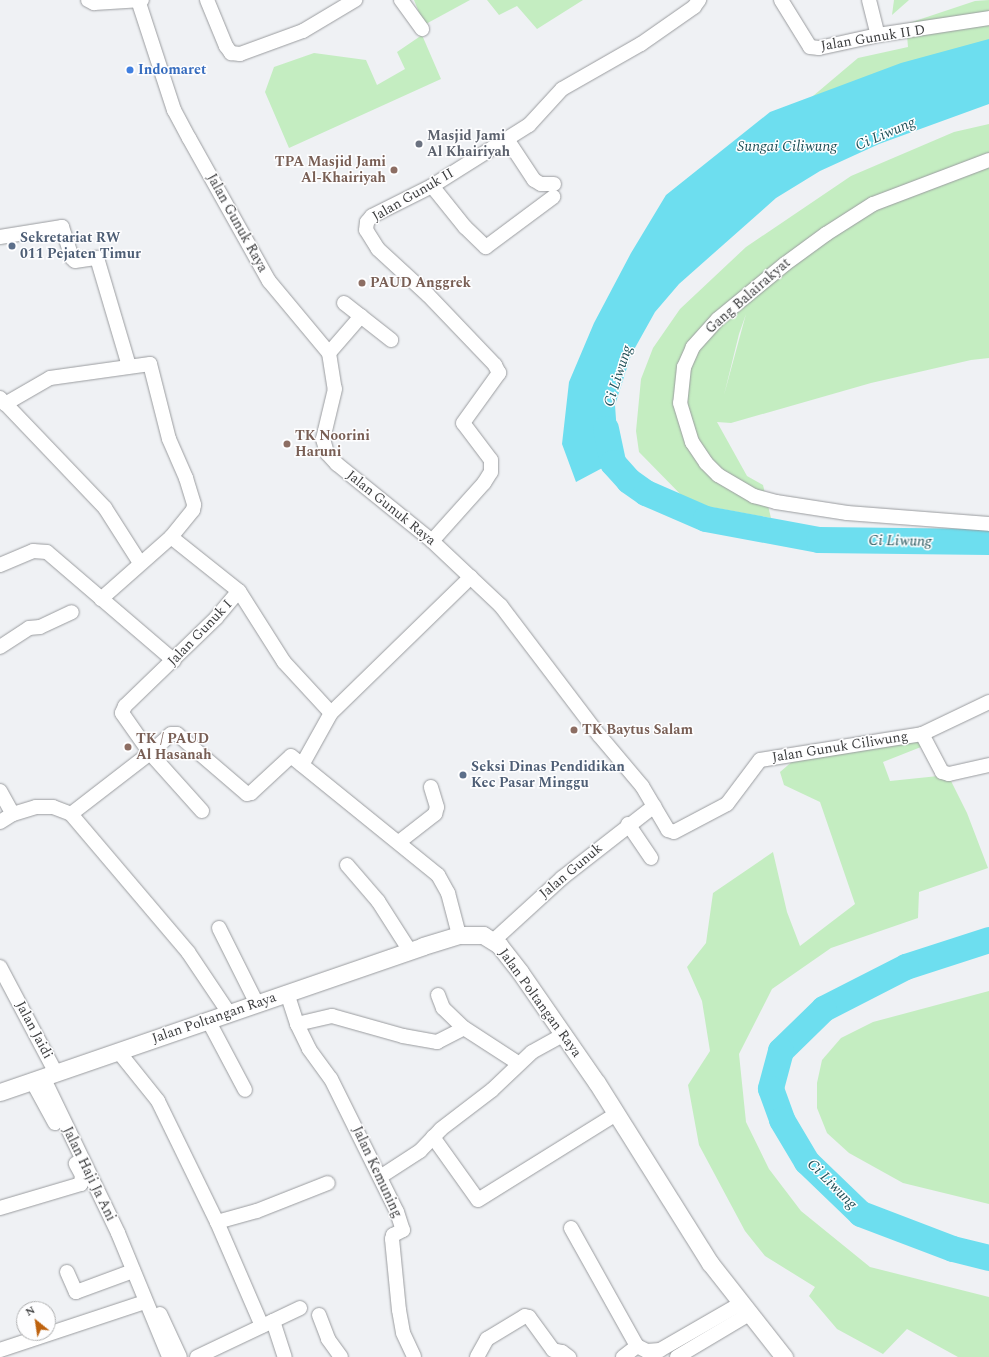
<!DOCTYPE html>
<style>
body{margin:0}
#map{position:relative;width:989px;height:1357px;overflow:hidden;background:#eff1f4;font-family:Spectral,serif}
div>[style]{position:absolute}
[style*='--x']{left:calc(var(--x)*1px);top:calc(var(--y)*1px);width:calc(var(--w)*1px);rotate:calc(var(--a)*1deg)}
.green>*{inset:0;background:#c4edc1}
.water>*{inset:0;background:#6ddeef}
.river>*{height:26px;margin:-13px;padding:0 13px;transform-origin:13px;border-radius:13px;background:#6ddeef}
.roads{filter:drop-shadow(0 0 1px #9a9c9f) drop-shadow(0 0 1px #9a9c9f)}
.minor>*{height:14px;margin:-7px;padding:0 7px;transform-origin:7px;border-radius:7px;background:#fff}
.tertiary>*{height:17px;margin:-8.5px;padding:0 8.5px;transform-origin:8.5px;border-radius:8.5px;background:#fff}
.dots>*{width:11px;height:11px;translate:-50% -50%;box-sizing:border-box;border:2px solid #fefeff;border-radius:50%}
span{translate:-50% -50%;white-space:nowrap;text-align:center;line-height:1.15;-webkit-text-stroke:3px #fefeff;paint-order:stroke}
.street-label{font-size:14px;color:#3c3d3e}
.shop-label{font-size:14px;color:#366cbe;font-weight:700}
.left{translate:0 -50%;text-align:left}
.worship-label{font-size:14px;color:#5b616d;font-weight:700}
.education-label{font-size:14px;color:#785e54;font-weight:700}
.right{translate:-100% -50%;text-align:right}
.service-label{font-size:14px;color:#4e5e75;font-weight:700}
.water-label{font-size:15px;color:#1e5057;font-style:italic}
.north{position:absolute;left:16px;top:1301px;width:40px;height:40px;box-sizing:border-box;background:#fefeff;border:1px solid #b0b1b2;border-radius:50%;rotate:330deg;font-size:11px;font-weight:700;line-height:16px;text-align:center;color:#3c3d3e}
.north::after{content:'';display:block;margin:auto;width:14px;height:18px;background:#be620e;clip-path:polygon(50% 0,100% 100%,50% 72%,0 100%)}
</style>
<div id="map">
<div class="green">
<i style="clip-path:polygon(414px 0,470px 0,424px 25px)"></i>
<i style="clip-path:polygon(487px 0,583px 0,537px 29px,517px 6px,499px 15px)"></i>
<i style="clip-path:polygon(894px 0,909px 0,892px 15px)"></i>
<i style="clip-path:polygon(989px 0,989px 53px,787px 118px,858px 58px,908px 47px,906px 24px,975px 1px)"></i>
<i style="clip-path:polygon(422px 35px,441px 79px,289px 148px,265px 92px,274px 67px,314px 53px,366px 60px,377px 85px,405px 69px,397px 52px)"></i>
<i style="clip-path:polygon(evenodd,989px 124px,989px 358px,971px 360px,871px 383px,731px 423px,717px 422px,747px 476px,763px 485px,771px 518px,689px 503px,639px 452px,636px 431px,641px 379px,653px 348px,680px 309px,746px 247px,851px 176px,954px 132px,989px 124px,746px 314px,724px 395px,739px 334px,746px 314px)"></i>
<i style="clip-path:polygon(920px 736px,926px 745px,883px 762px,890px 781px,948px 775px,967px 813px,988px 868px,919px 892px,918px 918px,831px 948px,772px 989px,739px 1054px,746px 1122px,769px 1169px,801px 1211px,870px 1267px,989px 1297px,989px 1357px,958px 1357px,907px 1329px,883px 1354px,837px 1329px,809px 1296px,815px 1287px,765px 1256px,745px 1231px,699px 1145px,688px 1085px,710px 1051px,702px 1001px,687px 967px,706px 943px,713px 893px,773px 852px,787px 912px,800px 946px,855px 904px,820px 802px,784px 785px,780px 772px,794px 760px)"></i>
<i style="clip-path:polygon(989px 991px,989px 1204px,903px 1183px,849px 1153px,827px 1133px,817px 1108px,817px 1083px,822px 1060px,841px 1038px,873px 1022px)"></i>
</div>
<div class="water">
<i style="clip-path:polygon(989px 39px,989px 104px,879px 144px,820px 171px,776px 198px,679px 284px,655px 312px,631px 355px,615px 405px,617px 433px,623px 457px,576px 482px,562px 444px,569px 382px,594px 323px,631px 253px,666px 195px,770px 112px,901px 63px)"></i>
</div>
<div class="river">
<i style="--x:606;--y:429;--w:35;--a:78"></i>
<i style="--x:613;--y:463;--w:24;--a:48"></i>
<i style="--x:629;--y:481;--w:21;--a:35"></i>
<i style="--x:646;--y:493;--w:65;--a:23.4"></i>
<i style="--x:706;--y:519;--w:115;--a:10.5"></i>
<i style="--x:819;--y:540;--w:170;--a:0.7"></i>
<i style="--x:989;--y:940;--w:87;--a:162"></i>
<i style="--x:906;--y:967;--w:92;--a:152.9"></i>
<i style="--x:824;--y:1009;--w:60;--a:135.7"></i>
<i style="--x:781;--y:1051;--w:39;--a:105"></i>
<i style="--x:771;--y:1089;--w:33;--a:70"></i>
<i style="--x:782;--y:1120;--w:49;--a:59.2"></i>
<i style="--x:807;--y:1162;--w:75;--a:43.9"></i>
<i style="--x:861;--y:1214;--w:98;--a:20.8"></i>
<i style="--x:953;--y:1249;--w:37;--a:14"></i>
</div>
<div class="roads">
<div class="minor">
<i style="--x:88;--y:0;--w:7;--a:27"></i>
<i style="--x:94;--y:3;--w:48;--a:-3.6"></i>
<i style="--x:138;--y:0;--w:116;--a:71.9"></i>
<i style="--x:174;--y:110;--w:32;--a:62"></i>
<i style="--x:189;--y:138;--w:164;--a:60.8"></i>
<i style="--x:269;--y:281;--w:94;--a:50.2"></i>
<i style="--x:329;--y:353;--w:36;--a:81"></i>
<i style="--x:335;--y:389;--w:51;--a:103.5"></i>
<i style="--x:323;--y:439;--w:15;--a:74"></i>
<i style="--x:327;--y:453;--w:15;--a:48"></i>
<i style="--x:337;--y:464;--w:122;--a:39"></i>
<i style="--x:432;--y:541;--w:95;--a:43.3"></i>
<i style="--x:501;--y:606;--w:162;--a:52.8"></i>
<i style="--x:599;--y:735;--w:67;--a:49.9"></i>
<i style="--x:642;--y:786;--w:51;--a:59.4"></i>
<i style="--x:668;--y:830;--w:6;--a:18"></i>
<i style="--x:674;--y:832;--w:60;--a:-27.8"></i>
<i style="--x:727;--y:804;--w:55;--a:-53.1"></i>
<i style="--x:760;--y:760;--w:164;--a:-9.1"></i>
<i style="--x:922;--y:734;--w:74;--a:-25.5"></i>
<i style="--x:207;--y:0;--w:50;--a:67.6"></i>
<i style="--x:226;--y:46;--w:9;--a:54"></i>
<i style="--x:231;--y:53;--w:9;--a:6"></i>
<i style="--x:240;--y:54;--w:67;--a:-20.1"></i>
<i style="--x:303;--y:31;--w:61;--a:-30.8"></i>
<i style="--x:401;--y:0;--w:36;--a:54"></i>
<i style="--x:781;--y:0;--w:55;--a:58.3"></i>
<i style="--x:810;--y:47;--w:9;--a:6"></i>
<i style="--x:819;--y:48;--w:60;--a:-12.4"></i>
<i style="--x:878;--y:35;--w:112;--a:-8.7"></i>
<i style="--x:869;--y:0;--w:36;--a:76"></i>
<i style="--x:507;--y:139;--w:49;--a:56.6"></i>
<i style="--x:534;--y:180;--w:8;--a:30"></i>
<i style="--x:541;--y:184;--w:13;--a:0"></i>
<i style="--x:989;--y:160;--w:124;--a:159.2"></i>
<i style="--x:873;--y:204;--w:56;--a:147.4"></i>
<i style="--x:826;--y:234;--w:51;--a:143.8"></i>
<i style="--x:785;--y:264;--w:87;--a:140.6"></i>
<i style="--x:718;--y:319;--w:38;--a:132"></i>
<i style="--x:693;--y:347;--w:22;--a:114"></i>
<i style="--x:684;--y:367;--w:36;--a:96"></i>
<i style="--x:680;--y:403;--w:41;--a:72.9"></i>
<i style="--x:692;--y:442;--w:25;--a:56"></i>
<i style="--x:706;--y:463;--w:17;--a:45"></i>
<i style="--x:718;--y:475;--w:42;--a:30.3"></i>
<i style="--x:754;--y:496;--w:23;--a:15"></i>
<i style="--x:776;--y:502;--w:72;--a:8.8"></i>
<i style="--x:847;--y:513;--w:142;--a:4.4"></i>
<i style="--x:432;--y:186;--w:53;--a:51.2"></i>
<i style="--x:465;--y:227;--w:29;--a:44"></i>
<i style="--x:486;--y:247;--w:84;--a:-36.7"></i>
<i style="--x:0;--y:237;--w:63;--a:-9.2"></i>
<i style="--x:62;--y:227;--w:33;--a:72"></i>
<i style="--x:72;--y:258;--w:4;--a:45"></i>
<i style="--x:75;--y:261;--w:22;--a:-8"></i>
<i style="--x:97;--y:258;--w:113;--a:73.5"></i>
<i style="--x:344;--y:303;--w:60;--a:38.2"></i>
<i style="--x:329;--y:353;--w:49;--a:-49.1"></i>
<i style="--x:0;--y:398;--w:152;--a:46.3"></i>
<i style="--x:105;--y:508;--w:65;--a:57.5"></i>
<i style="--x:5;--y:404;--w:52;--a:-30"></i>
<i style="--x:50;--y:378;--w:101;--a:-8"></i>
<i style="--x:150;--y:364;--w:77;--a:75.8"></i>
<i style="--x:169;--y:439;--w:43;--a:66.4"></i>
<i style="--x:186;--y:478;--w:28;--a:73"></i>
<i style="--x:194;--y:505;--w:5;--a:101"></i>
<i style="--x:193;--y:510;--w:35;--a:129"></i>
<i style="--x:432;--y:541;--w:78;--a:-48.1"></i>
<i style="--x:484;--y:483;--w:13;--a:-58"></i>
<i style="--x:491;--y:472;--w:12;--a:-90"></i>
<i style="--x:491;--y:460;--w:46;--a:-127.1"></i>
<i style="--x:463;--y:423;--w:62;--a:-54.2"></i>
<i style="--x:499;--y:373;--w:9;--a:-117"></i>
<i style="--x:495;--y:365;--w:97;--a:-133.7"></i>
<i style="--x:428;--y:295;--w:68;--a:-137.4"></i>
<i style="--x:378;--y:249;--w:22;--a:-122"></i>
<i style="--x:366;--y:230;--w:8;--a:-83"></i>
<i style="--x:367;--y:222;--w:8;--a:-50"></i>
<i style="--x:372;--y:216;--w:67;--a:-26.6"></i>
<i style="--x:432;--y:186;--w:115;--a:-32.2"></i>
<i style="--x:529;--y:125;--w:49;--a:-47.5"></i>
<i style="--x:562;--y:89;--w:91;--a:-29.7"></i>
<i style="--x:641;--y:44;--w:65;--a:-34.9"></i>
<i style="--x:694;--y:7;--w:9;--a:-54"></i>
<i style="--x:0;--y:565;--w:36;--a:-23"></i>
<i style="--x:33;--y:551;--w:14;--a:4"></i>
<i style="--x:47;--y:552;--w:167;--a:40.6"></i>
<i style="--x:101;--y:599;--w:94;--a:-41.5"></i>
<i style="--x:171;--y:537;--w:87;--a:38.5"></i>
<i style="--x:239;--y:591;--w:84;--a:57.6"></i>
<i style="--x:284;--y:662;--w:69;--a:47.3"></i>
<i style="--x:0;--y:647;--w:35;--a:-33"></i>
<i style="--x:29;--y:628;--w:11;--a:-5"></i>
<i style="--x:40;--y:627;--w:35;--a:-25"></i>
<i style="--x:922;--y:734;--w:43;--a:62.2"></i>
<i style="--x:942;--y:772;--w:7;--a:16"></i>
<i style="--x:949;--y:774;--w:41;--a:-12.7"></i>
<i style="--x:302;--y:765;--w:60;--a:-60.9"></i>
<i style="--x:331;--y:713;--w:195;--a:-44.2"></i>
<i style="--x:0;--y:791;--w:26;--a:61"></i>
<i style="--x:202;--y:811;--w:78;--a:-131.9"></i>
<i style="--x:150;--y:753;--w:49;--a:-125"></i>
<i style="--x:122;--y:713;--w:8;--a:-67"></i>
<i style="--x:125;--y:706;--w:127;--a:-44"></i>
<i style="--x:216;--y:618;--w:35;--a:-50"></i>
<i style="--x:71;--y:814;--w:100;--a:-37.7"></i>
<i style="--x:150;--y:753;--w:28;--a:-42"></i>
<i style="--x:171;--y:734;--w:6;--a:0"></i>
<i style="--x:177;--y:734;--w:92;--a:40.6"></i>
<i style="--x:247;--y:794;--w:4;--a:-14"></i>
<i style="--x:251;--y:793;--w:54;--a:-42.8"></i>
<i style="--x:291;--y:756;--w:189;--a:39"></i>
<i style="--x:438;--y:875;--w:21;--a:61"></i>
<i style="--x:448;--y:893;--w:43;--a:75.3"></i>
<i style="--x:0;--y:822;--w:15;--a:-32"></i>
<i style="--x:13;--y:814;--w:24;--a:-17"></i>
<i style="--x:36;--y:807;--w:17;--a:0"></i>
<i style="--x:53;--y:807;--w:19;--a:21"></i>
<i style="--x:71;--y:814;--w:181;--a:49.7"></i>
<i style="--x:188;--y:952;--w:73;--a:56.1"></i>
<i style="--x:628;--y:824;--w:41;--a:55.9"></i>
<i style="--x:399;--y:842;--w:46;--a:-37.9"></i>
<i style="--x:435;--y:814;--w:7;--a:-74"></i>
<i style="--x:437;--y:807;--w:21;--a:-107"></i>
<i style="--x:347;--y:865;--w:48;--a:49.3"></i>
<i style="--x:378;--y:901;--w:59;--a:57.4"></i>
<i style="--x:219;--y:928;--w:85;--a:63.4"></i>
<i style="--x:493;--y:941;--w:93;--a:-42.4"></i>
<i style="--x:562;--y:878;--w:117;--a:-38"></i>
<i style="--x:0;--y:967;--w:120;--a:62.2"></i>
<i style="--x:287;--y:993;--w:33;--a:72"></i>
<i style="--x:297;--y:1024;--w:28;--a:64"></i>
<i style="--x:309;--y:1049;--w:37;--a:54"></i>
<i style="--x:331;--y:1079;--w:148;--a:63.6"></i>
<i style="--x:397;--y:1212;--w:19;--a:72"></i>
<i style="--x:403;--y:1230;--w:11;--a:153"></i>
<i style="--x:393;--y:1235;--w:4;--a:104"></i>
<i style="--x:392;--y:1239;--w:71;--a:84.4"></i>
<i style="--x:399;--y:1310;--w:23;--a:80"></i>
<i style="--x:403;--y:1333;--w:26;--a:65"></i>
<i style="--x:438;--y:995;--w:14;--a:69"></i>
<i style="--x:443;--y:1008;--w:29;--a:44"></i>
<i style="--x:464;--y:1028;--w:64;--a:32.9"></i>
<i style="--x:208;--y:1020;--w:79;--a:62.1"></i>
<i style="--x:297;--y:1024;--w:36;--a:-13"></i>
<i style="--x:332;--y:1016;--w:74;--a:15.7"></i>
<i style="--x:403;--y:1036;--w:35;--a:10"></i>
<i style="--x:437;--y:1042;--w:30;--a:-27"></i>
<i style="--x:118;--y:1051;--w:64;--a:51.3"></i>
<i style="--x:158;--y:1101;--w:135;--a:64"></i>
<i style="--x:217;--y:1222;--w:113;--a:66.6"></i>
<i style="--x:43;--y:1077;--w:173;--a:64.3"></i>
<i style="--x:118;--y:1233;--w:134;--a:67.6"></i>
<i style="--x:32;--y:1081;--w:48;--a:61.3"></i>
<i style="--x:433;--y:1137;--w:77;--a:54.5"></i>
<i style="--x:478;--y:1200;--w:163;--a:-31.9"></i>
<i style="--x:380;--y:1177;--w:48;--a:-33"></i>
<i style="--x:420;--y:1151;--w:30;--a:-46"></i>
<i style="--x:441;--y:1129;--w:64;--a:-37.4"></i>
<i style="--x:492;--y:1090;--w:55;--a:-43.5"></i>
<i style="--x:532;--y:1052;--w:37;--a:-29"></i>
<i style="--x:0;--y:1208;--w:84;--a:-16.5"></i>
<i style="--x:81;--y:1184;--w:9;--a:-84"></i>
<i style="--x:82;--y:1175;--w:13;--a:-119"></i>
<i style="--x:217;--y:1222;--w:41;--a:-15.4"></i>
<i style="--x:257;--y:1211;--w:76;--a:-21.5"></i>
<i style="--x:571;--y:1228;--w:135;--a:60.8"></i>
<i style="--x:637;--y:1346;--w:11;--a:27"></i>
<i style="--x:647;--y:1351;--w:13;--a:-4"></i>
<i style="--x:660;--y:1350;--w:92;--a:-29.9"></i>
<i style="--x:67;--y:1272;--w:22;--a:66"></i>
<i style="--x:76;--y:1292;--w:61;--a:-20.2"></i>
<i style="--x:160;--y:1314;--w:47;--a:65.1"></i>
<i style="--x:319;--y:1315;--w:26;--a:69"></i>
<i style="--x:328;--y:1339;--w:22;--a:54"></i>
<i style="--x:273;--y:1321;--w:38;--a:72"></i>
<i style="--x:0;--y:1350;--w:153;--a:-18.3"></i>
<i style="--x:197;--y:1357;--w:114;--a:-25.4"></i>
<i style="--x:477;--y:1357;--w:21;--a:-61"></i>
<i style="--x:487;--y:1339;--w:44;--a:-31.2"></i>
<i style="--x:525;--y:1316;--w:4;--a:14"></i>
<i style="--x:529;--y:1317;--w:41;--a:54"></i>
<i style="--x:553;--y:1350;--w:9;--a:13"></i>
<i style="--x:562;--y:1352;--w:9;--a:36"></i>
<i style="--x:623;--y:1357;--w:18;--a:-38"></i>
<i style="--x:677;--y:1357;--w:84;--a:-30.8"></i>
</div>
<div class="tertiary">
<i style="--x:0;--y:1092;--w:447;--a:-19"></i>
<i style="--x:423;--y:946;--w:38;--a:-17"></i>
<i style="--x:459;--y:935;--w:24;--a:0"></i>
<i style="--x:483;--y:935;--w:19;--a:32"></i>
<i style="--x:499;--y:945;--w:34;--a:52"></i>
<i style="--x:520;--y:972;--w:135;--a:55.3"></i>
<i style="--x:597;--y:1083;--w:213;--a:57.9"></i>
<i style="--x:710;--y:1263;--w:120;--a:51.8"></i>
</div>
</div>
<div class="dots">
<i style="left:130px;top:70px;background:#3f7fe0"></i>
<i style="left:419px;top:144px;background:#6b7280"></i>
<i style="left:394px;top:170px;background:#8d6e63"></i>
<i style="left:12px;top:246px;background:#5c6f8a"></i>
<i style="left:362px;top:283px;background:#8d6e63"></i>
<i style="left:287px;top:444px;background:#8d6e63"></i>
<i style="left:574px;top:730px;background:#8d6e63"></i>
<i style="left:128px;top:747px;background:#8d6e63"></i>
<i style="left:463px;top:775px;background:#5c6f8a"></i>
</div>
<div class="street-label">
<span style="left:873px;top:38px;rotate:-9deg">Jalan Gunuk II D</span>
<span style="left:413px;top:195px;rotate:-30deg">Jalan Gunuk II</span>
<span style="left:237px;top:223px;rotate:61deg">Jalan Gunuk Raya</span>
<span style="left:748px;top:296px;rotate:-41deg">Gang Balairakyat</span>
<span style="left:391px;top:508px;rotate:39deg">Jalan Gunuk Raya</span>
<span style="left:200px;top:633px;rotate:-46deg">Jalan Gunuk I</span>
<span style="left:840px;top:747px;rotate:-9deg">Jalan Gunuk Ciliwung</span>
<span style="left:571px;top:871px;rotate:-40deg">Jalan Gunuk</span>
<span style="left:540px;top:1003px;rotate:54deg">Jalan Poltangan Raya</span>
<span style="left:214px;top:1018px;rotate:-19deg">Jalan Poltangan Raya</span>
<span style="left:34px;top:1030px;rotate:62deg">Jalan Jaidi</span>
<span style="left:377px;top:1172px;rotate:65deg">Jalan Kemuning</span>
<span style="left:89px;top:1174px;rotate:64deg">Jalan Haji Ja Ani</span>
</div>
<div class="shop-label">
<span class="left" style="left:138px;top:70px">Indomaret</span>
</div>
<div class="worship-label">
<span class="left" style="left:427px;top:144px">Masjid Jami<br>Al Khairiyah</span>
</div>
<div class="education-label">
<span class="right" style="left:386px;top:170px">TPA Masjid Jami<br>Al-Khairiyah</span>
<span class="left" style="left:370px;top:283px">PAUD Anggrek</span>
<span class="left" style="left:295px;top:444px">TK Noorini<br>Haruni</span>
<span class="left" style="left:582px;top:730px">TK Baytus Salam</span>
<span class="left" style="left:136px;top:747px">TK / PAUD<br>Al Hasanah</span>
</div>
<div class="service-label">
<span class="left" style="left:20px;top:246px">Sekretariat RW<br>011 Pejaten Timur</span>
<span class="left" style="left:471px;top:775px">Seksi Dinas Pendidikan<br>Kec Pasar Minggu</span>
</div>
<div class="water-label">
<span style="left:885px;top:134px;rotate:-23deg">Ci Liwung</span>
<span style="left:787px;top:147px">Sungai Ciliwung</span>
<span style="left:618px;top:376px;rotate:-72deg">Ci Liwung</span>
<span style="left:900px;top:541px;rotate:1deg">Ci Liwung</span>
<span style="left:832px;top:1184px;rotate:45deg">Ci Liwung</span>
</div>
<div class="north">N</div>
</div>
